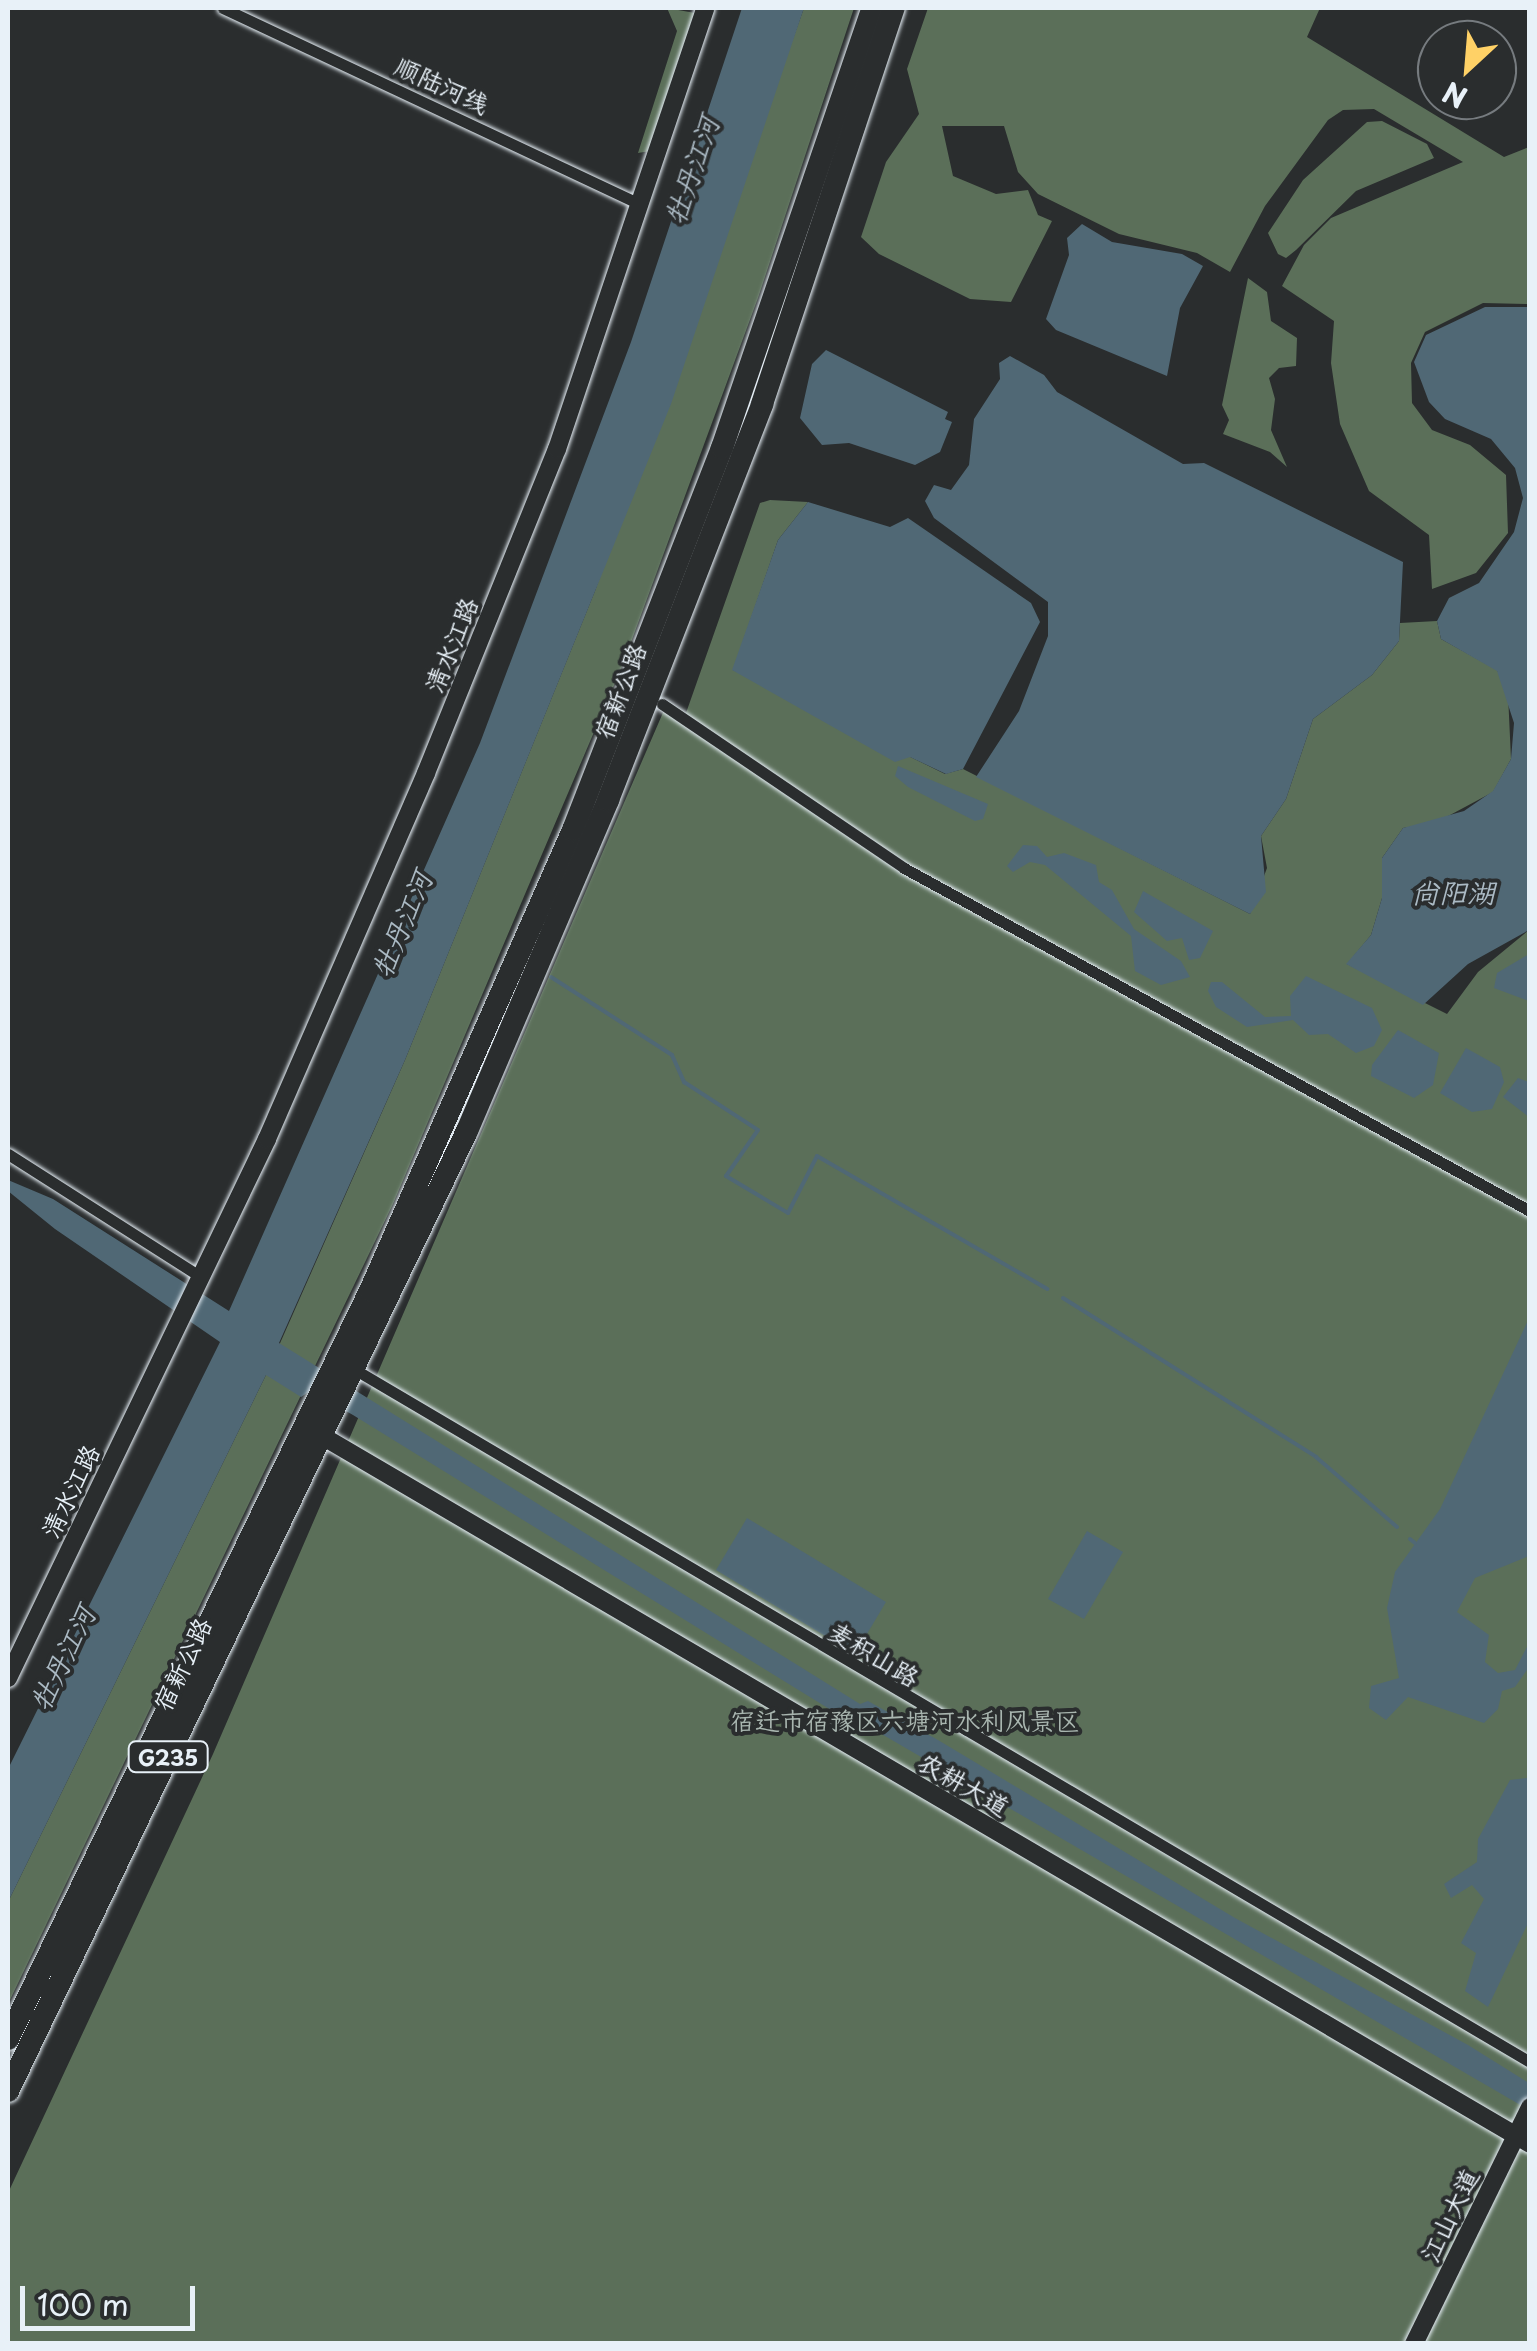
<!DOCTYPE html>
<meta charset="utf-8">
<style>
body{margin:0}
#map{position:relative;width:1537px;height:2351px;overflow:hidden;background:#2a2d2e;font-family:"Playpen Sans","LXGW WenKai TC",sans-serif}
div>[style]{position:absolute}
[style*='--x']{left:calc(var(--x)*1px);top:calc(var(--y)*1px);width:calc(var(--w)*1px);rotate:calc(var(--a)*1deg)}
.green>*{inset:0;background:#5b6f59}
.water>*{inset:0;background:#506875}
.stream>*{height:4px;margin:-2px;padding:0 2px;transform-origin:2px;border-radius:2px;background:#506875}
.roads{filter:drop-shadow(0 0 2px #e8f1f8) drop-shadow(0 0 2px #e8f1f8)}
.street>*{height:11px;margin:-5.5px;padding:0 5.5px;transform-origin:5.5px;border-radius:5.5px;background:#2a2d2e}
.secondary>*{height:18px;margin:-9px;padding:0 9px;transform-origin:9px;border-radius:9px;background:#2a2d2e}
.highway>*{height:22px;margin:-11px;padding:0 11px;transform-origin:11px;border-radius:11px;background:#2a2d2e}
span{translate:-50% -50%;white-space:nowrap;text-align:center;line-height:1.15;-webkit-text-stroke:8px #2a2d2e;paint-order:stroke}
.shield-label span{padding:2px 8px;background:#2a2d2e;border:2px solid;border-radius:8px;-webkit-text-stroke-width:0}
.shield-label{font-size:22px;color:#e8f1f8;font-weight:700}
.street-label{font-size:25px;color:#e8f1f8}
.park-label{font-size:25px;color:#a9b6b0}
.water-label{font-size:28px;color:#abbac4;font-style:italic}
.frame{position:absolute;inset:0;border:10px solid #e8f1f8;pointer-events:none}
.north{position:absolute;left:1417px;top:20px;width:100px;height:100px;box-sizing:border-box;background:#2a2d2e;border:2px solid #767b7f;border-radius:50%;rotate:206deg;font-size:28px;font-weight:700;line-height:40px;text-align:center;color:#e8f1f8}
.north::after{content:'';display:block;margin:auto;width:35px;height:45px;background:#ffd166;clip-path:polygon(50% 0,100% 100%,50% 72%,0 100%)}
.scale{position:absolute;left:20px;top:2286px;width:175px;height:45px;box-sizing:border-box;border:5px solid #e8f1f8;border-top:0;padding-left:12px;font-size:30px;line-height:35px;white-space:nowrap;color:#e8f1f8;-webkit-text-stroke:8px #2a2d2e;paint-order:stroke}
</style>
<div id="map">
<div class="green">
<i style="clip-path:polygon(667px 8px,695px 13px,650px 151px,638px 153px,677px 31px)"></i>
<i style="clip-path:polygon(804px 8px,854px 8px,758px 298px,623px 664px,393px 1204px,8px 2004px,8px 1902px,266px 1375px,405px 1060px,595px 591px)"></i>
<i style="clip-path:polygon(928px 8px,1320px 8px,1307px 37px,1504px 157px,1529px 147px,1529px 304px,1483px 303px,1425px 332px,1411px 363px,1412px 403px,1432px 430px,1470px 445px,1506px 475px,1508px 533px,1476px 573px,1432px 589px,1429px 535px,1369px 491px,1340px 424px,1331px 363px,1334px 321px,1282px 286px,1304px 245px,1331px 218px,1463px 162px,1374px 109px,1343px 110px,1328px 120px,1265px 206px,1230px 272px,1197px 253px,1119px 234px,1038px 194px,1018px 172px,1004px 126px,942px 126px,953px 176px,996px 194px,1028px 190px,1038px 215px,1052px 221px,1011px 302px,970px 299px,879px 254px,861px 237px,886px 162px,919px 114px,907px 69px)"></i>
<i style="clip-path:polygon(1382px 121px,1427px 144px,1434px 158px,1356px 191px,1296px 250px,1286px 258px,1278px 254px,1268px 233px,1303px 180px,1367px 122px)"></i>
<i style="clip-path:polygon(1248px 278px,1267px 292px,1271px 321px,1297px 338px,1296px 366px,1279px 368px,1269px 378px,1275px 399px,1271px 430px,1287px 467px,1270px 452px,1223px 434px,1229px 420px,1222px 405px)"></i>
<i style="clip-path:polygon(770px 500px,808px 502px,778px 540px,733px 670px,945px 774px,963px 769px,1250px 914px,1267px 868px,1261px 836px,1286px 799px,1313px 719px,1372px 675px,1399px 641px,1400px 623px,1437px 621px,1441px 639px,1497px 670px,1508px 694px,1511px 759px,1493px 792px,1437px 822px,1403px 828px,1382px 858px,1382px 898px,1371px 935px,1347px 964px,1447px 1014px,1478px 972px,1529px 930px,1529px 2343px,8px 2344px,8px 2193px,213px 1754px,668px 701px,686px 713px,760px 503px)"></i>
</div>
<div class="water">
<i style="clip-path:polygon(742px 8px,804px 8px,671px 404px,405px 1060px,279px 1343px,860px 1704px,868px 1701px,938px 1740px,1235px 1918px,1468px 2045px,1529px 2083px,1529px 2110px,854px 1718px,831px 1710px,353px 1415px,310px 1391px,301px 1397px,266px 1375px,8px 1902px,8px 1769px,220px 1342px,55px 1229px,8px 1191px,8px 1180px,53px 1199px,229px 1311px,480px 743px,631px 342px)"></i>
<i style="clip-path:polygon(1082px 224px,1112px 242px,1182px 254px,1203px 266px,1180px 308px,1167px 376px,1056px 330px,1046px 319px,1069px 255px,1067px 238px)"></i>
<i style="clip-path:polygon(1485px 307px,1529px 307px,1529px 930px,1468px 964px,1423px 1005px,1346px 964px,1371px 935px,1382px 898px,1382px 858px,1403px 828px,1464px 811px,1493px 791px,1511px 759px,1514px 723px,1497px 671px,1441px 639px,1437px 621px,1449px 598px,1479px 583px,1514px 532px,1523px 498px,1515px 468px,1491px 439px,1445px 419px,1429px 402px,1414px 362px,1426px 335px)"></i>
<i style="clip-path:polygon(826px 350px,948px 412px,945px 419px,952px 422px,940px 452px,915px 465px,849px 443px,822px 445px,800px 418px,812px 364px)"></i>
<i style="clip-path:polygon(1010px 356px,1044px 375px,1057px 392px,1183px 464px,1204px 463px,1403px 562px,1399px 641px,1372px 675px,1313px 719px,1286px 799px,1261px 836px,1266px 892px,1250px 914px,976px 777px,1019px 711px,1048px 636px,1048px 602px,934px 518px,925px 501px,934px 485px,951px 490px,969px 465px,974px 419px,1000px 379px,999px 363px)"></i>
<i style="clip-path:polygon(808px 502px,890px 527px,908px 518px,1031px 603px,1040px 622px,963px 769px,946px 774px,910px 757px,895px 762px,732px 670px,778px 540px)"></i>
<i style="clip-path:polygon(898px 766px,988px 804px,983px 819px,975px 821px,908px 787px,895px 776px)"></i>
<i style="clip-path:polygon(1023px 845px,1037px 846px,1047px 857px,1064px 853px,1096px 865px,1099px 882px,1112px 890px,1134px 929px,1181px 961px,1190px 977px,1161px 985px,1135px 971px,1131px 936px,1045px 865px,1030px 862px,1013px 872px,1007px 866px)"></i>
<i style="clip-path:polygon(1143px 891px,1213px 931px,1200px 958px,1189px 960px,1182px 938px,1167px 941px,1134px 912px)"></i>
<i style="clip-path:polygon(1529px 954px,1529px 1001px,1494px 988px,1497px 973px)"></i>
<i style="clip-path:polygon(1306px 976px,1372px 1008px,1382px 1030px,1374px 1046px,1356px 1053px,1328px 1034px,1309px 1035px,1293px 1020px,1247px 1027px,1216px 1007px,1208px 991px,1211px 982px,1222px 982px,1265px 1017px,1291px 1016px,1290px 996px)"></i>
<i style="clip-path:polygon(1398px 1030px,1439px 1053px,1433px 1085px,1414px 1098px,1371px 1076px,1372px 1065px)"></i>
<i style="clip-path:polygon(1466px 1048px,1500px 1067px,1504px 1082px,1492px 1109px,1472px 1112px,1440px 1093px)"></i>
<i style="clip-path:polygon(1518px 1078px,1529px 1082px,1529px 1117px,1503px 1097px)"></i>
<i style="clip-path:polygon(1529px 1318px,1529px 1556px,1475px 1578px,1457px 1612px,1489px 1635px,1485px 1662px,1498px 1673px,1515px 1670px,1528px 1645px,1529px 1667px,1515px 1687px,1502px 1691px,1498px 1709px,1484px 1723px,1408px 1697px,1386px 1720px,1369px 1708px,1371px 1686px,1399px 1678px,1387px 1608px,1395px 1572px,1440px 1509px)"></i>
<i style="clip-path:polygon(747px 1518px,886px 1602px,855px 1654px,716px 1570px)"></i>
<i style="clip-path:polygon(1087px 1531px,1123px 1552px,1084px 1619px,1048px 1599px)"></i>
<i style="clip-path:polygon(1529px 1765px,1529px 1921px,1488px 2007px,1465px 1991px,1476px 1953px,1461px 1943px,1484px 1899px,1472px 1885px,1451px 1898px,1444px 1884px,1477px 1862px,1478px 1839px,1510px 1780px,1527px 1778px)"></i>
</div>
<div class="stream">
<i style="--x:551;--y:977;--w:144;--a:32.8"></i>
<i style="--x:672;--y:1055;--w:30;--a:66"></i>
<i style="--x:684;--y:1082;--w:88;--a:33"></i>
<i style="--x:758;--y:1130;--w:56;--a:124.8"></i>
<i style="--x:726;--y:1176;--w:72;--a:30.8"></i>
<i style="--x:788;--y:1213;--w:64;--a:-63"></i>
<i style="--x:817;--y:1156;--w:266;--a:30"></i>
<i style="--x:1063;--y:1298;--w:299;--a:32.1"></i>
<i style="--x:1316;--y:1457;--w:107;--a:40.8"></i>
<i style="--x:1410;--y:1539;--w:6;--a:39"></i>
</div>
<div class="roads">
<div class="street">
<i style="--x:223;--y:8;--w:462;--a:25.2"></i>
<i style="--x:662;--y:704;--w:292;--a:34.1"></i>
<i style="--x:904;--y:868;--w:714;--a:28.72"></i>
<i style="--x:8;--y:1154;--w:229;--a:32.5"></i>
<i style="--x:354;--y:1369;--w:1365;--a:30.51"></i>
</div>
<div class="secondary">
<i style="--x:322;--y:1436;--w:1400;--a:30.37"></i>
<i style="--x:8;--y:1678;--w:598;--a:-64.33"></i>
<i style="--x:267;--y:1139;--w:399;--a:-66.5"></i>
<i style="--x:426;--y:773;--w:349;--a:-68"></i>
<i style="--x:557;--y:449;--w:465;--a:-71.4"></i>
<i style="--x:1414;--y:2344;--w:264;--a:-63.9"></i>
</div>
<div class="highway">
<i style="--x:8;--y:2039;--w:831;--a:-64.18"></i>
<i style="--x:370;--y:1291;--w:504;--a:-66.23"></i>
<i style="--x:573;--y:830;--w:410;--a:-68.7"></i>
<i style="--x:722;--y:448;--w:465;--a:-71.1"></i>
<i style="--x:8;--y:2091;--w:1064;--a:-64.45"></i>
<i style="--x:467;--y:1131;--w:360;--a:-66.9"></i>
<i style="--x:608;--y:800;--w:425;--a:-68.7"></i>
<i style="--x:762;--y:404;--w:417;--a:-71.6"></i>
</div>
</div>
<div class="shield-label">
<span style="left:168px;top:1757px">G235</span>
</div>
<div class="street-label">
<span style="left:442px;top:85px;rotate:25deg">顺陆河线</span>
<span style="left:451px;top:645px;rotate:-68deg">清水江路</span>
<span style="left:620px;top:691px;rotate:-69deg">宿新公路</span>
<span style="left:70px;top:1491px;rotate:-64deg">清水江路</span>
<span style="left:874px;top:1654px;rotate:31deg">麦积山路</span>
<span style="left:182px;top:1664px;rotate:-64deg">宿新公路</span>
<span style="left:964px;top:1784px;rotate:30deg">农耕大道</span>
<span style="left:1449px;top:2215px;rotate:-64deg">江山大道</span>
</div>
<div class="park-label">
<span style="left:905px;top:1720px">宿迁市宿豫区六塘河水利风景区</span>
</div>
<div class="water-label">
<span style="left:691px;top:170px;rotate:-71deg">牡丹江河</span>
<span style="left:1453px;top:892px">尚阳湖</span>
<span style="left:401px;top:924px;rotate:-67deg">牡丹江河</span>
<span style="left:62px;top:1658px;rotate:-64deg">牡丹江河</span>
</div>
<div class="frame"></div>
<div class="north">N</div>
<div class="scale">100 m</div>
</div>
